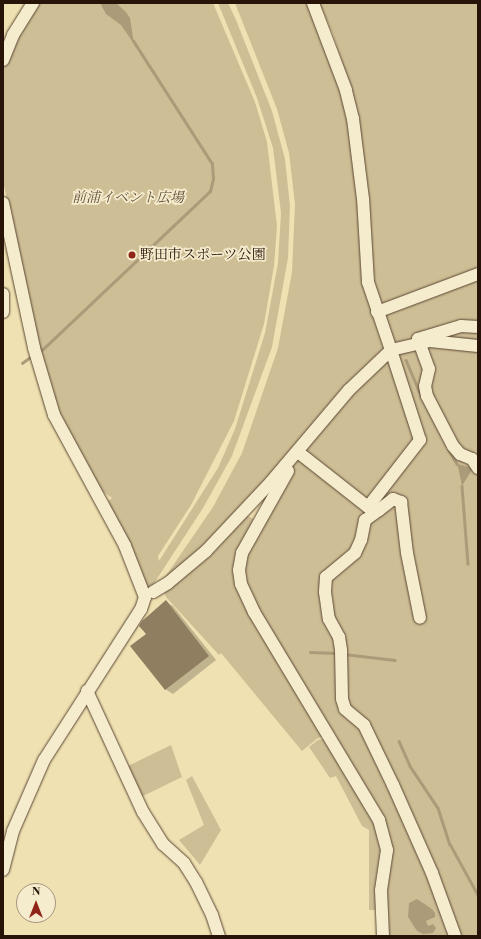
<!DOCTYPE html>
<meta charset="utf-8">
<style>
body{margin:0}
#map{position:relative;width:481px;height:939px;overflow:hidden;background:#f0e1b2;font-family:"Libre Bodoni","Noto Serif JP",serif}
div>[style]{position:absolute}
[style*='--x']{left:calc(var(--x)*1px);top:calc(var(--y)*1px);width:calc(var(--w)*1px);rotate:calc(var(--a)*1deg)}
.green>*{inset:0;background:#cebe95}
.water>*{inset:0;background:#ac9b79}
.shadow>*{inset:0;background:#0003}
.stream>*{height:2.5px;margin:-1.25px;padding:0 1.25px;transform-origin:1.25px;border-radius:1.25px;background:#ac9b79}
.building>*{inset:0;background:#907e61}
.roads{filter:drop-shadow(0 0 1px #5a4633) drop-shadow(0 0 1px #5a4633)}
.minor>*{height:12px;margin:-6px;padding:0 6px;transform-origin:6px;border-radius:6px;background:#f5eccd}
.dots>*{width:11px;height:11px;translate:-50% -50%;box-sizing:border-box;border:2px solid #f5eccd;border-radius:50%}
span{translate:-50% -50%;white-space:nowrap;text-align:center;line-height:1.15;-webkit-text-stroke:3.5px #f5eccd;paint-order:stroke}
.park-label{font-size:14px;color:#624f3a;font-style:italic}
.poi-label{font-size:14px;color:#281309}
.left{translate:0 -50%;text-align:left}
.frame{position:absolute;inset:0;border:4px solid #281309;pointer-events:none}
.north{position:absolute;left:16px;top:883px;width:40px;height:40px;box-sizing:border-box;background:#f5eccd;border:1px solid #a3957f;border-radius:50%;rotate:0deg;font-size:11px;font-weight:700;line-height:16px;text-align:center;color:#281309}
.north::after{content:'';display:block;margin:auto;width:14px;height:18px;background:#8f2418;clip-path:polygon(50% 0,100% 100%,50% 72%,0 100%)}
</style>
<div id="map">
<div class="green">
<i style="clip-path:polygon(36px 3px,213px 3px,255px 102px,267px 142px,277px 226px,274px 266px,264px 324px,234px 421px,191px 505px,158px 556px,159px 561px,218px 468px,235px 429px,265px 333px,278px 263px,281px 213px,273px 148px,257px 98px,218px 3px,228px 3px,236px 20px,272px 111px,285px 159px,290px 206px,288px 258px,272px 347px,232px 456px,203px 508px,151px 588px,148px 588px,106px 503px,112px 498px,99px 489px,87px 471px,57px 406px,35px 328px,3px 181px,3px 68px,15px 37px)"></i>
<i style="clip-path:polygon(235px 3px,312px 3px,351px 116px,363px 265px,387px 347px,225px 529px,159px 586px,213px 507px,242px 453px,278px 348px,292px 272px,295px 204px,289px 153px,277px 109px)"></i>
<i style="clip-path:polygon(319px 3px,478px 3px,478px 272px,381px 308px,373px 291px,357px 108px,333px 34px)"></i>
<i style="clip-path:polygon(478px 276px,478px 936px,385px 936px,383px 914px,390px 850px,245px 591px,241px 568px,296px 457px,367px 511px,418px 446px,380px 314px)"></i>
<i style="clip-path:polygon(387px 355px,418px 436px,368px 503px,300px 451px)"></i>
<i style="clip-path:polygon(246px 515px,255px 520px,236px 569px,326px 737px,318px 738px,302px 751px,221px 653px,219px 655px,166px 597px,163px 589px)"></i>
<i style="clip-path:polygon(327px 738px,382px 837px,378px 910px,369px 910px,369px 830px,362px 826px,336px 776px,330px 778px,309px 747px,318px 740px)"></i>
<i style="clip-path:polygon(171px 745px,182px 777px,141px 797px,126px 767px)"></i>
<i style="clip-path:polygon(192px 776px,221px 830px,200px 865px,179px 840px,204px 825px,186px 780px)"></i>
</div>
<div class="water">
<i style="clip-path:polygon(100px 3px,116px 3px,126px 12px,130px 18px,134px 44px,121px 25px,106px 14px)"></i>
<i style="clip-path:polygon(457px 464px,473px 468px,462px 486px,458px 467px)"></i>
<i style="clip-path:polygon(417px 899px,432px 909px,435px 913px,435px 917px,426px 921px,428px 926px,433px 924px,436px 928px,433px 933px,423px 934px,417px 931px,408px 917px,409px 903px)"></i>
</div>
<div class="shadow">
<i style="clip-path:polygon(166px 602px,173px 606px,216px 660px,173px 694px,165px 689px)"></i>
</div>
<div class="stream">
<i style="--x:42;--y:350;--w:231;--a:-43.4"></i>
<i style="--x:210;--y:191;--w:12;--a:-76"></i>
<i style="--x:213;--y:179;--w:15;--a:-94"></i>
<i style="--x:212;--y:164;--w:146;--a:-122.7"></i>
<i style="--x:406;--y:360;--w:39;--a:67"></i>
<i style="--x:22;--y:363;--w:9;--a:-36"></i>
<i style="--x:449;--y:450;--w:16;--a:60"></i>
<i style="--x:462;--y:486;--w:78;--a:85.6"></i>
<i style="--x:310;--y:652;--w:27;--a:2"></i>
<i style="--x:344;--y:654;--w:51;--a:6.7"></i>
<i style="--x:399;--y:741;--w:27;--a:66"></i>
<i style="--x:410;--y:766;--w:50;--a:56.3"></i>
<i style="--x:438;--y:808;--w:38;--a:72"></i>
<i style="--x:450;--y:844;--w:58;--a:61.2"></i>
</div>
<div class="building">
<i style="clip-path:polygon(166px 600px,209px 656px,165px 690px,130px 646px,146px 634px,139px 626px,142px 621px)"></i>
</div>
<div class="roads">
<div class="minor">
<i style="--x:3;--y:60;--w:27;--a:-68"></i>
<i style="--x:13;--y:35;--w:38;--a:-58"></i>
<i style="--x:3;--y:203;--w:148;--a:77.9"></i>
<i style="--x:34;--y:348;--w:70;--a:73.4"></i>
<i style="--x:54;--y:415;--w:149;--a:61.5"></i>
<i style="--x:125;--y:546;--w:55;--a:68.6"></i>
<i style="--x:145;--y:597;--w:13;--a:108"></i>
<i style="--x:141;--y:609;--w:179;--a:122.7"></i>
<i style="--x:44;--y:760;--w:77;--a:113.6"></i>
<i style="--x:13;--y:831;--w:40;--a:104.4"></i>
<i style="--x:3;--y:294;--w:18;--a:90"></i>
<i style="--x:377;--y:312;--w:108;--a:-20.6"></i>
<i style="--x:478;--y:327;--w:17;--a:-177"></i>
<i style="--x:461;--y:326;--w:45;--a:163.2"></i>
<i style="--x:418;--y:339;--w:32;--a:70"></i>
<i style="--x:429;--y:369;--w:17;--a:103"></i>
<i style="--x:425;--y:386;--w:10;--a:79"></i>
<i style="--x:427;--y:396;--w:56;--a:62.5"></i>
<i style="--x:453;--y:446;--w:11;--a:49"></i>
<i style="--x:460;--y:454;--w:13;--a:23"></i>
<i style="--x:472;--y:459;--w:11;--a:56"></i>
<i style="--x:298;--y:452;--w:89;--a:38.2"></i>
<i style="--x:368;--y:507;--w:85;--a:-52.2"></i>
<i style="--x:420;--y:440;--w:95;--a:-107.9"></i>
<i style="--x:391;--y:350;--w:40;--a:-13"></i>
<i style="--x:430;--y:341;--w:48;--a:5.9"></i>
<i style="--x:288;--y:471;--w:94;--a:119.3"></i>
<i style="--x:242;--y:553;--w:17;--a:100"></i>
<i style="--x:239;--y:570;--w:14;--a:82"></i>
<i style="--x:241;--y:584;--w:31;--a:65"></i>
<i style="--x:254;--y:612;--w:243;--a:59"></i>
<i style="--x:379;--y:820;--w:31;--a:75"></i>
<i style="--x:387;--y:850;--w:40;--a:98.5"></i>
<i style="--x:381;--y:890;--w:46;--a:87.5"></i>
<i style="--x:372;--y:509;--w:7;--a:8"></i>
<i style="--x:379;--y:510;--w:18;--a:-38"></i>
<i style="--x:393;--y:499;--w:9;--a:21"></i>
<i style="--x:401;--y:502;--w:51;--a:83.3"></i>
<i style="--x:407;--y:553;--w:66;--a:78.7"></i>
<i style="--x:379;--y:510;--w:17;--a:144"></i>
<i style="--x:365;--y:520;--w:20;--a:101"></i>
<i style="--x:361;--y:540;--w:14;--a:115"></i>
<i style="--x:355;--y:553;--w:38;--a:140"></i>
<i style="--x:326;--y:577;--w:15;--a:94"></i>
<i style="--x:325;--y:592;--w:27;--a:82"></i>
<i style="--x:329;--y:619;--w:21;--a:61"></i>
<i style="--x:339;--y:637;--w:13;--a:81"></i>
<i style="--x:341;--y:650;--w:49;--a:88.8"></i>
<i style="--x:342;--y:699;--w:10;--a:73"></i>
<i style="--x:345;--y:709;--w:25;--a:40"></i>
<i style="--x:364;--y:725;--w:67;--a:64.2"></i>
<i style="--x:393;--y:785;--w:96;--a:66.1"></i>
<i style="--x:432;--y:873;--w:67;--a:69.9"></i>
<i style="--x:153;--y:592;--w:17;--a:-31"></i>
<i style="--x:168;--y:583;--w:50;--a:-40.1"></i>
<i style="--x:206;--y:551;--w:95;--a:-46.7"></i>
<i style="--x:271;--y:482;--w:121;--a:-49.7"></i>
<i style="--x:349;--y:390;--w:58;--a:-43.6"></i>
<i style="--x:391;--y:350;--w:72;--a:-108.7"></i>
<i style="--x:368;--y:282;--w:83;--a:-93.4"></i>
<i style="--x:363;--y:199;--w:81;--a:-97.1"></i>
<i style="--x:353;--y:119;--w:30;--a:-104"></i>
<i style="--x:346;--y:90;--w:93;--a:-110.8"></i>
<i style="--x:87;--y:691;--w:133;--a:65.2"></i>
<i style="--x:143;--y:812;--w:38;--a:58"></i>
<i style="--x:163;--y:844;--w:28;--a:42"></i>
<i style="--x:184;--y:863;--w:22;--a:58"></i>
<i style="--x:196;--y:882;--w:37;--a:64"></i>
<i style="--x:212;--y:915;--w:22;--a:72"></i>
</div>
</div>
<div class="dots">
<i style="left:132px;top:255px;background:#8f2418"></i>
</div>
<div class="park-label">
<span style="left:128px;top:198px">前浦イベント広場</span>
</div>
<div class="poi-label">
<span class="left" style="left:140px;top:255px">野田市スポーツ公園</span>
</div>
<div class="frame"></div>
<div class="north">N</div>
</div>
